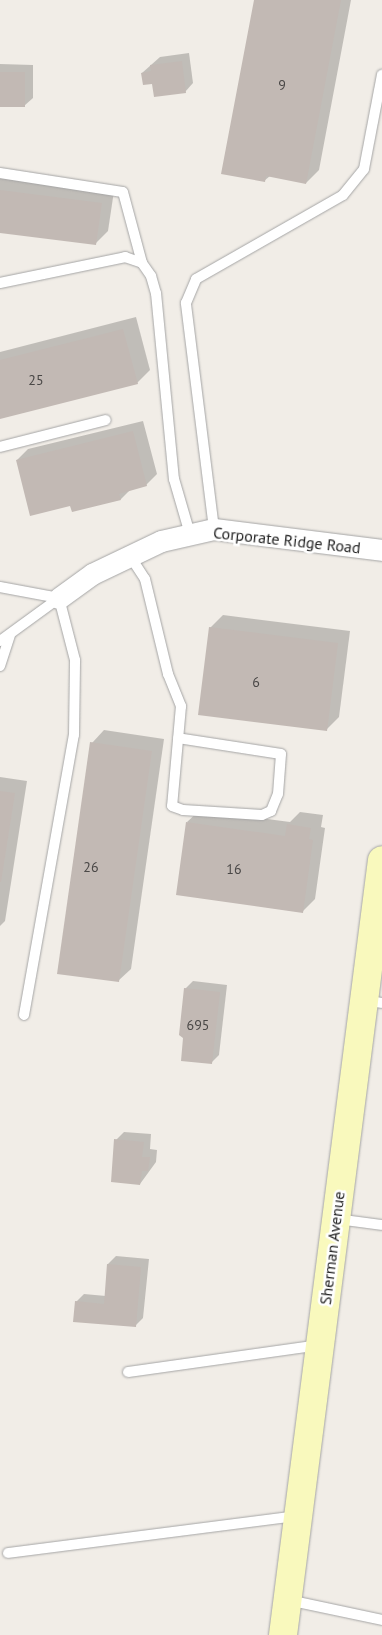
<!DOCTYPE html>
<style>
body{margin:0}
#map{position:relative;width:382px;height:1635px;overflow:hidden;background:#f1ede7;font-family:"PT Sans",sans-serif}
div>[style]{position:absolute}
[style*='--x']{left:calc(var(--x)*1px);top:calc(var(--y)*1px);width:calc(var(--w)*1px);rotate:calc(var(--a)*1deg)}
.shadow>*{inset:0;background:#0003}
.building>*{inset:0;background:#c2b9b4}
.roads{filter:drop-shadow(0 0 1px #a5a5a5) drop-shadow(0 0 1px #a5a5a5)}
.lane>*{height:10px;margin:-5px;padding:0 5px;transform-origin:5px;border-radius:5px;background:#fff}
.street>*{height:21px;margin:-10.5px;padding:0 10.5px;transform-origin:10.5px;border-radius:10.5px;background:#fff}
.secondary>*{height:28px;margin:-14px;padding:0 14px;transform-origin:14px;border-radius:14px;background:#f9f9bd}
span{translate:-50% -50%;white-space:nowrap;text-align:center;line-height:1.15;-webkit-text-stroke:5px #fff;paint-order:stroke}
.number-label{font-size:14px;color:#494746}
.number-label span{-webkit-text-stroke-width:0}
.street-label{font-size:16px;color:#212121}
</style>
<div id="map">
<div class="shadow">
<i style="clip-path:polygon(256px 0,351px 0,319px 170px,306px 183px,270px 176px,264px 181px)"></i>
<i style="clip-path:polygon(189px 53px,193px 83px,185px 92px,154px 83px,142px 73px,160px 57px)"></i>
<i style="clip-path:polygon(0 64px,33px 65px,33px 98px,24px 106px,0 105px)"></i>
<i style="clip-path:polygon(0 176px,114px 191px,108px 231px,95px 244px,0 231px)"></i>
<i style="clip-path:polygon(136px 317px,150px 370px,137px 383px,0 418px,0 352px)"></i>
<i style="clip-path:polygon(143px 421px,157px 474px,146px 485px,130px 490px,121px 499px,71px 504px,17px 460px,28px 449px)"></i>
<i style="clip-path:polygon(223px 615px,350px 631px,339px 717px,326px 730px,210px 628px)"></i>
<i style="clip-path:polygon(104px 730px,164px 739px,131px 969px,118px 981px,92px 743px)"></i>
<i style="clip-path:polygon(0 777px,27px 781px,5px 921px,0 926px)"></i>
<i style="clip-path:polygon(200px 810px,290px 822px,300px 812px,323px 815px,321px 827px,325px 828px,315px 899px,302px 912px,187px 822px)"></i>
<i style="clip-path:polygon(193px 981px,227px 985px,219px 1055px,211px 1063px,184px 1038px,185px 989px)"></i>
<i style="clip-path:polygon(124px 1132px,151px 1134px,150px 1149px,157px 1150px,156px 1162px,140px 1184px,116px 1140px)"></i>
<i style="clip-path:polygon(116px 1256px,149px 1259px,143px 1318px,135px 1326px,76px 1302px,84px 1294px,106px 1296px,108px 1264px)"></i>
</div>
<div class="building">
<i style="clip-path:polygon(254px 0,341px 0,306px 184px,266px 176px,265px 182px,221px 174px)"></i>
<i style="clip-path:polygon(182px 61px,186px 93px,154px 97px,152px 84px,143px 85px,141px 73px,151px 71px,150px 65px)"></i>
<i style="clip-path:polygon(0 72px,25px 72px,25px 107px,0 107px)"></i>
<i style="clip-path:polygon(0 190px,102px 203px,96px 245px,0 233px)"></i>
<i style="clip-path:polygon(123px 329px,138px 384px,0 419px,0 360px)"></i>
<i style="clip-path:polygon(133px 431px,147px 486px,119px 494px,121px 500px,72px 512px,70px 506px,30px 516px,16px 460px)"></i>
<i style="clip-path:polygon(209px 627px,338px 643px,327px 731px,198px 715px)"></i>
<i style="clip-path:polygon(90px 742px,152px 751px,119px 982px,57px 974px)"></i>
<i style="clip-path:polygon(0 791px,15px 793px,1px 882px,0 882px)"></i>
<i style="clip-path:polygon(186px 822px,285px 836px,287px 824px,311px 828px,309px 839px,313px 840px,303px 913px,176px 895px)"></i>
<i style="clip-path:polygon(184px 988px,220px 992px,212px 1064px,181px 1061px,183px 1038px,179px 1035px)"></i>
<i style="clip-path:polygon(114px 1139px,144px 1142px,142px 1157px,150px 1157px,148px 1171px,142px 1171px,140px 1185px,111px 1182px)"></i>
<i style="clip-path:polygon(107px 1264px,141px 1267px,136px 1327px,73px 1322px,75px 1301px,104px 1304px)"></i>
</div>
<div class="roads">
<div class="lane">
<i style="--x:0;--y:173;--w:124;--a:8.8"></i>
<i style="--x:123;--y:192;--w:73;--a:75"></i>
<i style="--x:0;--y:283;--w:128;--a:-11.7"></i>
<i style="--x:125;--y:257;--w:18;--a:19"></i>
<i style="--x:142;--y:263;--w:16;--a:55"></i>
<i style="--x:151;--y:276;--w:18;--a:74"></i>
<i style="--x:156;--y:293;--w:187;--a:84.5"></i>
<i style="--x:174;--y:479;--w:57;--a:73.8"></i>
<i style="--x:0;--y:447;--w:109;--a:-14.3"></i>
<i style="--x:214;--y:529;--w:228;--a:-97.1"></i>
<i style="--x:186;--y:303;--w:26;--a:-67"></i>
<i style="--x:196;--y:279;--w:169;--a:-29.7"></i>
<i style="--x:343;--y:195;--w:33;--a:-51"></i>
<i style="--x:364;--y:169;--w:96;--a:-79.2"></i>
<i style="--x:130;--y:556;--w:27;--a:57"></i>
<i style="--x:145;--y:579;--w:98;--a:76.4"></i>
<i style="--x:168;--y:674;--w:35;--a:68"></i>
<i style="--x:181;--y:706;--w:100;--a:95.1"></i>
<i style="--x:172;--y:806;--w:12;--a:20"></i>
<i style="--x:183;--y:810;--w:79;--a:3.6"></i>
<i style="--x:262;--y:815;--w:10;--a:-24"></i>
<i style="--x:271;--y:811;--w:18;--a:-68"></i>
<i style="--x:278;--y:794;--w:40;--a:-85.7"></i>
<i style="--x:281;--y:754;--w:104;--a:-171.2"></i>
<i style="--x:0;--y:587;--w:60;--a:10.6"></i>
<i style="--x:0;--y:641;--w:73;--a:-36.1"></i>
<i style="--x:0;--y:666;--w:32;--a:-72"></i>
<i style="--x:365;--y:1000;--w:17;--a:10"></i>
<i style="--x:24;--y:1015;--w:284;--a:-79.9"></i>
<i style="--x:74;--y:735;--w:75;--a:-89.2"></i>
<i style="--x:75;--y:660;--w:64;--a:-104.5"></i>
<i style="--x:337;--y:1219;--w:45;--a:7.6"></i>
<i style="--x:128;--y:1372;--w:194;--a:-8"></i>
<i style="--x:8;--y:1553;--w:291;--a:-7.3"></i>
<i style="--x:288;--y:1600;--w:96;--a:12"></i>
</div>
<div class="street">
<i style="--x:59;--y:598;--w:41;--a:-36"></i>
<i style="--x:92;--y:574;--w:76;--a:-25.6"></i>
<i style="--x:161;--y:541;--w:54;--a:-12.8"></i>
<i style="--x:214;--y:529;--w:169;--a:7.1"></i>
</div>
<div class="secondary">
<i style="--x:283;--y:1635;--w:781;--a:-82.72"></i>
</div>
</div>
<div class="number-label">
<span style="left:282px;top:85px">9</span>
<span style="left:36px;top:380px">25</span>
<span style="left:256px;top:682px">6</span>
<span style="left:91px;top:867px">26</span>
<span style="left:234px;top:869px">16</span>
<span style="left:198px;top:1025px">695</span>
</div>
<div class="street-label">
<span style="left:287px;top:540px;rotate:6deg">Corporate Ridge Road</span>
<span style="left:332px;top:1248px;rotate:-83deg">Sherman Avenue</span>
</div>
</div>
